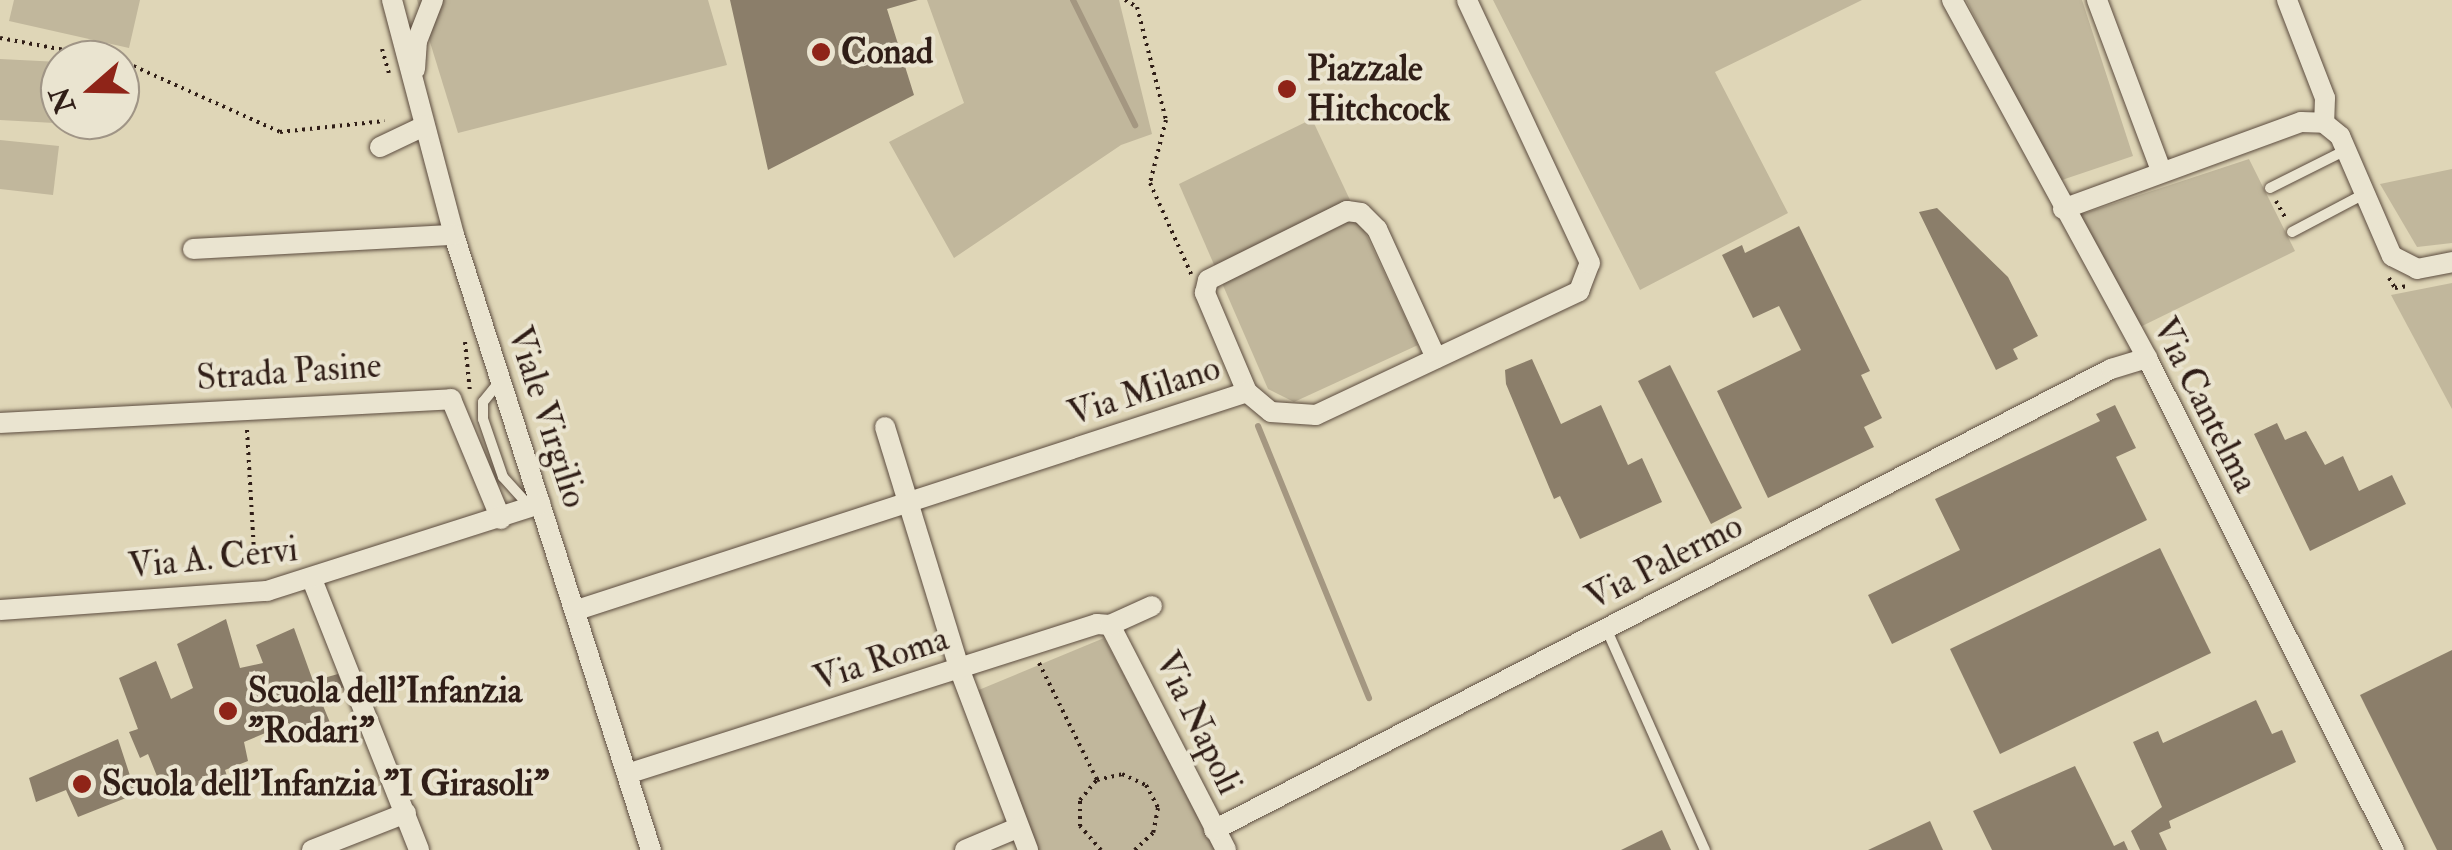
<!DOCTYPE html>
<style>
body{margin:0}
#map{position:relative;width:2452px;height:850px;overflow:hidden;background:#dfd6b7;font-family:"IM FELL Double Pica",serif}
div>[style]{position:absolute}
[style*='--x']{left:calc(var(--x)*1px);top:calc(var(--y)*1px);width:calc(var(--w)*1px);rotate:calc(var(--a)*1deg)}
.green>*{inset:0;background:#c1b79c}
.stream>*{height:6px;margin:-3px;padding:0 3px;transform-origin:3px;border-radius:3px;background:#a49781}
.building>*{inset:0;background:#8b7e6a}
.path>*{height:4px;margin-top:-2px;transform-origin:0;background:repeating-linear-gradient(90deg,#301e17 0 2.5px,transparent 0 7.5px)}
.roads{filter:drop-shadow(0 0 2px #5c4c3f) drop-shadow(0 0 2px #5c4c3f)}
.lane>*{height:10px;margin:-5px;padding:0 5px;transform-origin:5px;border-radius:5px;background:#eae4d0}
.street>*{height:20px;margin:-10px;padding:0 10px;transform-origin:10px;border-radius:10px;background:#eae4d0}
.dots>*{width:28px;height:28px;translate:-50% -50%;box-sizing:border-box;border:5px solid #eae4d0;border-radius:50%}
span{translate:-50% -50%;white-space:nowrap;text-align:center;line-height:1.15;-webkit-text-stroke:8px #eae4d0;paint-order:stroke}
.poi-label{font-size:35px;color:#301e17;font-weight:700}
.left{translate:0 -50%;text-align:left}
.street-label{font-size:35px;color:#301e17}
.north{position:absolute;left:40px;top:40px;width:100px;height:100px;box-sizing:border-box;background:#eae4d0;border:2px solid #a09586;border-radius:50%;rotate:250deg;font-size:28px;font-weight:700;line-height:40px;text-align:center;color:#301e17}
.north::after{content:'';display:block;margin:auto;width:35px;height:45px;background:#8f2418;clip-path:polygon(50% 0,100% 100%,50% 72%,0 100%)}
</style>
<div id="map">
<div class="green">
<i style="clip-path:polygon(14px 0,140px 0,129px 48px,9px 21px)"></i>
<i style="clip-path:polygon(417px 0,708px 0,727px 65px,458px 133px)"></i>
<i style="clip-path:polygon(927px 0,1119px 0,1152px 134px,1121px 145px,954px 258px,889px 142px,964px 103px)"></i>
<i style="clip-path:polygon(1493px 0,1862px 0,1715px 72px,1788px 213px,1640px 290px)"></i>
<i style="clip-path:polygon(1966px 0,2082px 0,2133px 156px,2059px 181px)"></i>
<i style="clip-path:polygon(0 59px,60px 62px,60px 120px,109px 120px,109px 126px,0 120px)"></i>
<i style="clip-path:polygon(1312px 119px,1418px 345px,1294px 402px,1268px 389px,1179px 184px)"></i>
<i style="clip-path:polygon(0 140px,59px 146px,53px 195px,0 189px)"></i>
<i style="clip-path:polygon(2249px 159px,2295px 251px,2136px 329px,2079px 215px)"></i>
<i style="clip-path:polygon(2452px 169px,2452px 243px,2417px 247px,2380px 184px)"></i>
<i style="clip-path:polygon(2452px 283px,2452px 409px,2391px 295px)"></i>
<i style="clip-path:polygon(1104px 638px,1217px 850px,1035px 850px,969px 694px)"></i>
</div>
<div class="stream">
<i style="--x:1073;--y:0;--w:140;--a:63.6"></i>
<i style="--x:1258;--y:426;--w:294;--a:67.8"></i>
</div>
<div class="building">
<i style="clip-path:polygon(730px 0,918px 0,887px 9px,914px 95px,768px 170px)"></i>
<i style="clip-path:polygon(1937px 208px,2008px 277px,2038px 336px,2013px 349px,2018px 359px,1996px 370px,1919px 212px)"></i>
<i style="clip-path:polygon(1799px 226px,1870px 371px,1861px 375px,1882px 418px,1864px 427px,1874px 447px,1768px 498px,1717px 391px,1801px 350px,1779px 306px,1753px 318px,1722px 255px,1742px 245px,1745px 253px)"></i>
<i style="clip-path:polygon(1532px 359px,1561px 424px,1601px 405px,1628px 465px,1642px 458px,1662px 502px,1580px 539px,1560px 496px,1554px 499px,1506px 384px,1505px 370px)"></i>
<i style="clip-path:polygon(1670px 365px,1742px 508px,1711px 524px,1638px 381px)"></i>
<i style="clip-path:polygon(2115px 405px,2136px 448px,2116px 457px,2147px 520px,1892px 644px,1868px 595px,1960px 550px,1935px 499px,2100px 421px,2096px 414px)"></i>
<i style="clip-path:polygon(2277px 423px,2285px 440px,2306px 431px,2325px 465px,2343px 456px,2359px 491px,2392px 475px,2406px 504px,2310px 551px,2254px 434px)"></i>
<i style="clip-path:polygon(2160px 548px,2211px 653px,2000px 754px,1950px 649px)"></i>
<i style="clip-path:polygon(226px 619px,240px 668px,263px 663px,256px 645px,294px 628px,313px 681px,338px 674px,344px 687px,319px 696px,331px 725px,294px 742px,289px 723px,244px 742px,248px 761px,225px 770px,227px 776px,165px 796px,148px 754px,140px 758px,129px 732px,138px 729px,119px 678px,156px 661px,171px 699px,193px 688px,177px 644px)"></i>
<i style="clip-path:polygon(2452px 650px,2452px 850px,2437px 850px,2360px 695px)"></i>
<i style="clip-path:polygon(2256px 700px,2272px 734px,2282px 730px,2296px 762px,2169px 821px,2171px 828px,2159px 833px,2167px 850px,2140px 850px,2131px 831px,2162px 807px,2133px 742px,2158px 731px,2163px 743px)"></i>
<i style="clip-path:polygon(118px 739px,136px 794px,78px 817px,66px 790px,36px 802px,29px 778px)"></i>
<i style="clip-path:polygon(2075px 766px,2114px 846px,2124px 841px,2128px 850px,1992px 850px,1973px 811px)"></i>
<i style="clip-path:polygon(1930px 821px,1943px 850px,1868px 850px)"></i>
<i style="clip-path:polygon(1662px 830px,1671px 850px,1621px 850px)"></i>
</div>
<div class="path">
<i style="--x:1125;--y:0;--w:14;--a:30"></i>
<i style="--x:1137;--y:7;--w:117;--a:75.6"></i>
<i style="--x:1166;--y:120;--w:65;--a:104.3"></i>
<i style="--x:1150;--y:183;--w:100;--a:65.7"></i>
<i style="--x:0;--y:38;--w:120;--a:10.6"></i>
<i style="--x:382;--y:49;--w:25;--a:74"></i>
<i style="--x:120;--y:60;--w:175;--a:24.2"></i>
<i style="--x:280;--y:132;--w:105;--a:-6"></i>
<i style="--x:2276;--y:201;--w:21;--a:61"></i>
<i style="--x:2389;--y:278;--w:12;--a:59"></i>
<i style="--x:2395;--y:288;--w:13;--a:-9"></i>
<i style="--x:465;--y:342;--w:50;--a:84.3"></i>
<i style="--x:247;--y:430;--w:140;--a:86.7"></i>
<i style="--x:1039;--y:663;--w:131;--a:63.6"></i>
<i style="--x:1101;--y:850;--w:32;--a:-131"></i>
<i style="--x:1080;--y:826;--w:26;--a:-90"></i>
<i style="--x:1080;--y:800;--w:26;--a:-50"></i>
<i style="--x:1097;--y:780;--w:26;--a:-13"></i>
<i style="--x:1122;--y:774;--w:26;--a:25"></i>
<i style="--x:1146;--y:785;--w:26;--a:62"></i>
<i style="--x:1158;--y:808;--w:25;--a:101"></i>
<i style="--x:1153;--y:833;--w:25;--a:137"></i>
</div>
<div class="roads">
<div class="lane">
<i style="--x:2270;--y:188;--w:85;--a:-26.6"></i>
<i style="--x:2292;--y:232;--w:81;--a:-27.8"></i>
<i style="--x:500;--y:381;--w:27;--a:129"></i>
<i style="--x:483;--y:402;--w:17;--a:90"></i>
<i style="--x:483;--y:419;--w:61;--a:71"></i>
<i style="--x:503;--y:477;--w:42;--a:47.9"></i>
<i style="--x:1606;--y:628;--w:243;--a:66"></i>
</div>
<div class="street">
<i style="--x:392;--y:0;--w:243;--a:75.2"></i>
<i style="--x:454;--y:235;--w:646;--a:72.24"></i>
<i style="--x:1952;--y:0;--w:408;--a:61.4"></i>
<i style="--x:2147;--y:358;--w:551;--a:63.34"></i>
<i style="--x:2097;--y:0;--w:182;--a:69.4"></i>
<i style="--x:2287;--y:0;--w:105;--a:68.8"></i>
<i style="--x:2325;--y:98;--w:25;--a:92"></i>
<i style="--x:2324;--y:123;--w:21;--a:39"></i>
<i style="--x:2340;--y:136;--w:131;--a:66.6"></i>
<i style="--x:2392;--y:256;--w:28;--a:27"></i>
<i style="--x:2417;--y:269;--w:36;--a:-11"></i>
<i style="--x:415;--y:69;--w:28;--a:-86"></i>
<i style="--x:417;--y:41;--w:44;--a:-68.7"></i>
<i style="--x:380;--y:147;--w:49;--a:-25.5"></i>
<i style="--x:2063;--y:209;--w:253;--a:-20.1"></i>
<i style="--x:2301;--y:122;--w:23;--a:2"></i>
<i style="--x:193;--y:249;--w:261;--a:-3.1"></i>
<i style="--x:1247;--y:392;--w:108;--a:-113"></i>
<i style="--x:1205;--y:293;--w:13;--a:-77"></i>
<i style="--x:1208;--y:280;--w:155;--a:-26.4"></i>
<i style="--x:1347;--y:211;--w:14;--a:8"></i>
<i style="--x:1361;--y:213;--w:23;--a:45"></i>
<i style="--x:1377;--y:229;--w:142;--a:65.4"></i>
<i style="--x:0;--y:423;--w:452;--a:-3"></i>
<i style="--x:451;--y:399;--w:130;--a:67.4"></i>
<i style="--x:885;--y:427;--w:252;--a:72.9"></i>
<i style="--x:959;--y:668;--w:195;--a:69.2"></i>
<i style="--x:313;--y:582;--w:288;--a:68.4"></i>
<i style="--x:0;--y:610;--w:268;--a:-4.1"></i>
<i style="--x:267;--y:591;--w:287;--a:-17.7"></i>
<i style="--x:577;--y:610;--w:705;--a:-18.02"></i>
<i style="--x:1247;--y:392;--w:31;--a:40"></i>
<i style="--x:1271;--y:412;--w:45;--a:3.8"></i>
<i style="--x:1316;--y:415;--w:291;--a:-25.2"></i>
<i style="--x:1579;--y:291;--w:30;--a:-69"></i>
<i style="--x:1590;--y:263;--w:290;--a:-115.1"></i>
<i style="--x:1110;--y:625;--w:253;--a:62.7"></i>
<i style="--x:627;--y:774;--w:493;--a:-17.7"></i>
<i style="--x:1097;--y:624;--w:13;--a:4"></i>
<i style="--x:1110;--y:625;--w:46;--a:-24.3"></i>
<i style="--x:1214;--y:830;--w:1009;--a:-27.2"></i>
<i style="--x:2111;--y:369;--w:38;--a:-17"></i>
<i style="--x:312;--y:850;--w:101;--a:-21.5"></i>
<i style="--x:965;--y:850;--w:56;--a:-22.9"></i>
</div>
</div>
<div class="dots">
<i style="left:821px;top:52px;background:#8f2418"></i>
<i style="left:1287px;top:89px;background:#8f2418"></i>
<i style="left:228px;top:711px;background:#8f2418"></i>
<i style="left:82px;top:784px;background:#8f2418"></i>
</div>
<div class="poi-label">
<span class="left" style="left:841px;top:52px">Conad</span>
<span class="left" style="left:1307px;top:89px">Piazzale<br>Hitchcock</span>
<span class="left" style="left:248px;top:711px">Scuola dell'Infanzia<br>"Rodari"</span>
<span class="left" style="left:102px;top:784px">Scuola dell'Infanzia "I Girasoli"</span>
</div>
<div class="street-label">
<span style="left:289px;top:372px;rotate:-4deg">Strada Pasine</span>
<span style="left:1144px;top:391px;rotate:-18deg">Via Milano</span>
<span style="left:2205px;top:405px;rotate:63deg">Via Cantelma</span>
<span style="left:547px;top:417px;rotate:72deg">Viale Virgilio</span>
<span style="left:213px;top:558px;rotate:-6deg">Via A. Cervi</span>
<span style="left:1664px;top:562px;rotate:-27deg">Via Palermo</span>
<span style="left:881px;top:659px;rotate:-18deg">Via Roma</span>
<span style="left:1198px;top:723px;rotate:64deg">Via Napoli</span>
</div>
<div class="north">N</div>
</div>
